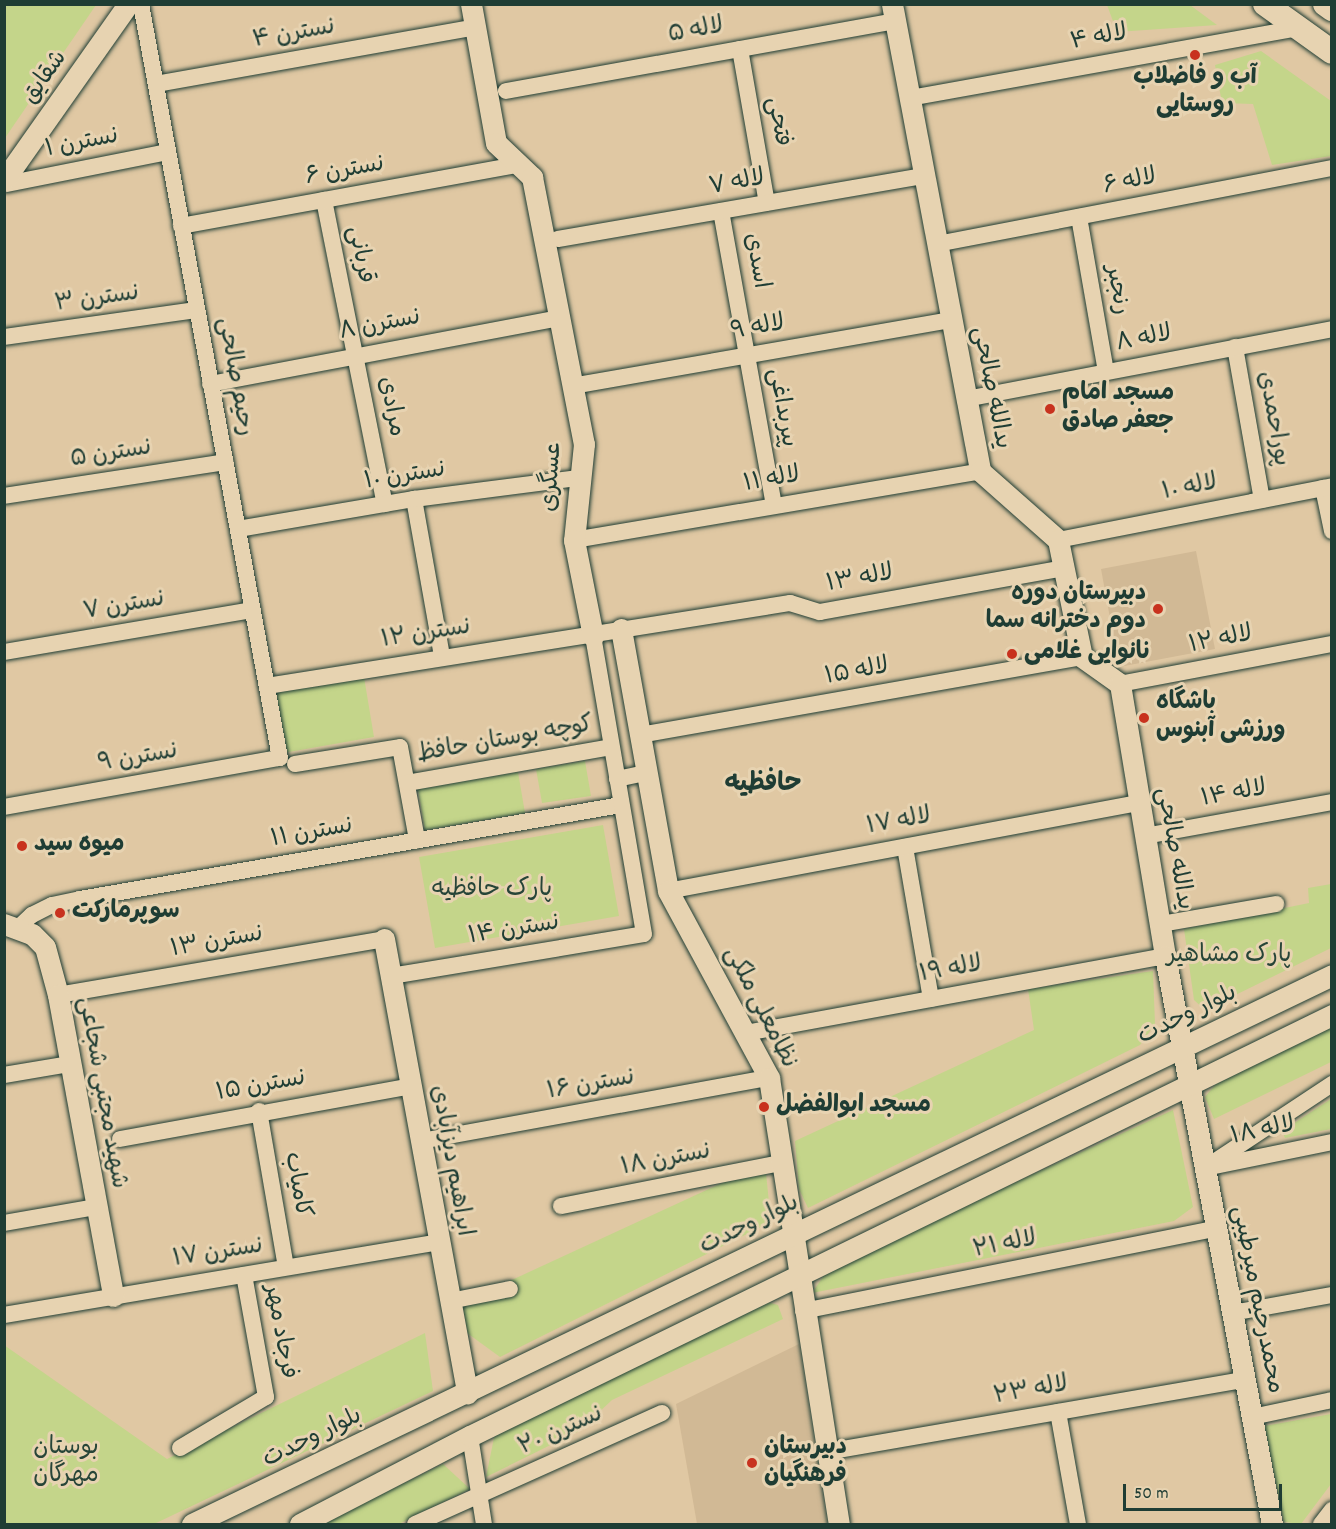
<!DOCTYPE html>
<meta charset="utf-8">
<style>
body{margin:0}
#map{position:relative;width:1336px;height:1529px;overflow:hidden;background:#e0c8a3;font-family:Dekko,"Playpen Sans Arabic",sans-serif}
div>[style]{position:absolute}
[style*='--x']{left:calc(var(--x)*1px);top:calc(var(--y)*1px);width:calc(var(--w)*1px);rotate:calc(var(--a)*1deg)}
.built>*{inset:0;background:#d1b995}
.green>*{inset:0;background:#c4d58a}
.roads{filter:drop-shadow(0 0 2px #1f3d34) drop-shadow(0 0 2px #1f3d34)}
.minor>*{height:16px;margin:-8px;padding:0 8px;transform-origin:8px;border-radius:8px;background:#e7d3b1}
.tertiary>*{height:21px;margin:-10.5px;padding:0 10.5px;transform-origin:10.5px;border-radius:10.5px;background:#e7d3b1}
.secondary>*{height:24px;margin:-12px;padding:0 12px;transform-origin:12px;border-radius:12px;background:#e7d3b1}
.dots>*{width:16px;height:16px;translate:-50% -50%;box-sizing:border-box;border:3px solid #e7d3b1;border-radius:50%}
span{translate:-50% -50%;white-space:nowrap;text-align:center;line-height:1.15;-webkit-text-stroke:6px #e7d3b1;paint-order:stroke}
.street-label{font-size:24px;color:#1f3d34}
.poi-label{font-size:24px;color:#1f3d34;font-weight:700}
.left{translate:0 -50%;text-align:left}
.right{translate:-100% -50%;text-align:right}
.park-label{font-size:24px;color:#274538}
.neighbourhood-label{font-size:26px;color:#1f3d34;font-weight:700}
.frame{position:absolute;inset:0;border:6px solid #1f3d34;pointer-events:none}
.scale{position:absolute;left:1123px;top:1484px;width:159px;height:27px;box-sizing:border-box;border:3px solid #1f3d34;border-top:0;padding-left:8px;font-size:18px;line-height:21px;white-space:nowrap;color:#1f3d34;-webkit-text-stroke:4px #e7d3b1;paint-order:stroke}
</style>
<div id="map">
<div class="built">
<i style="clip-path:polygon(1196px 551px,1215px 649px,1119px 667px,1101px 569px)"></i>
<i style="clip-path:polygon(799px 1344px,827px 1523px,697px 1524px,676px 1404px)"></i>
</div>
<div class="green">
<i style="clip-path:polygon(5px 4px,96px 5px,5px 138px,4px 5px)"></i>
<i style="clip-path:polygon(1107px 5px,1190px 5px,1217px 25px,1117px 32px)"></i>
<i style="clip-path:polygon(1261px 51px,1331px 101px,1331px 156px,1272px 165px,1253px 104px,1222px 103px,1215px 65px)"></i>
<i style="clip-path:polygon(364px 677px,374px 737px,283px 753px,273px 693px)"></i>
<i style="clip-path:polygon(585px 761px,591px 796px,542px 803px,536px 769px)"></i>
<i style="clip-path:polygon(518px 772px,525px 813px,425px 830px,418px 789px)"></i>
<i style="clip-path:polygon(603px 825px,619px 916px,435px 948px,419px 857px)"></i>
<i style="clip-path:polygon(1331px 884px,1331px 948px,1205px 1010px,1194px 1000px,1184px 929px,1309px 903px,1308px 888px)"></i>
<i style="clip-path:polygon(1153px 971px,1155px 1024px,1140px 1045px,808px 1208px,799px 1189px,795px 1141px,1034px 1030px,1028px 989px)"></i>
<i style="clip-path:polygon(1331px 1024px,1331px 1062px,1214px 1119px,1205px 1097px,1220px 1079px)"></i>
<i style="clip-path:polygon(1331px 1099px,1331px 1129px,1285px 1138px,1282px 1131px)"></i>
<i style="clip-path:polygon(1173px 1110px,1193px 1207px,1174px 1221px,812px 1293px,829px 1268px)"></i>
<i style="clip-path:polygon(765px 1163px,771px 1222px,500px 1357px,467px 1333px,462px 1303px)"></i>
<i style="clip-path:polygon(763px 1301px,778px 1305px,783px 1319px,612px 1400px,579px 1431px,486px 1477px,495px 1433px)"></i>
<i style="clip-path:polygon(425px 1333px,433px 1391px,154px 1524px,5px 1524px,4px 1345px,167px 1459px)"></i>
<i style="clip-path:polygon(1331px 1414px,1331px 1484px,1301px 1524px,1284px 1522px,1264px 1426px)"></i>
<i style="clip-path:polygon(443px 1464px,470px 1489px,399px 1524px,321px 1524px)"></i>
</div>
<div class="roads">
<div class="minor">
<i style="--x:740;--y:49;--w:156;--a:80.1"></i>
<i style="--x:156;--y:84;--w:325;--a:-10.1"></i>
<i style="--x:506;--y:91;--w:395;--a:-10.2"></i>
<i style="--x:910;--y:98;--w:394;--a:-10.2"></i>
<i style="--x:6;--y:184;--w:165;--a:-11.2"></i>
<i style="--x:324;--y:200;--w:310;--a:78.7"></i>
<i style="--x:721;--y:211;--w:299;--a:79.8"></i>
<i style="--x:1079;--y:217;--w:157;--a:80.1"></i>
<i style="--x:181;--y:226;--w:342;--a:-10.3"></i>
<i style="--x:558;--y:239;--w:371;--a:-9.8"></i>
<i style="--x:937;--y:244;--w:402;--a:-10.9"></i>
<i style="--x:4;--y:337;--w:195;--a:-8"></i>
<i style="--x:1235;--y:347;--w:155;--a:80"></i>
<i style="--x:210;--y:384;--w:355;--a:-10.7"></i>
<i style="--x:572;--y:386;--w:385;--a:-9.9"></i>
<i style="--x:966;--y:399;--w:373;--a:-10.8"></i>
<i style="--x:1323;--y:488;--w:44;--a:78.2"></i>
<i style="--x:4;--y:496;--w:224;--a:-8.7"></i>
<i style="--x:414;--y:499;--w:159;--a:79.9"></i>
<i style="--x:238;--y:529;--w:179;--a:-9.7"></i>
<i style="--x:414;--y:499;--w:166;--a:-7.3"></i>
<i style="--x:574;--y:540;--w:412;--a:-9.6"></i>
<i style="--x:1058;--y:540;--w:279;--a:-11.1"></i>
<i style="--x:4;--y:652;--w:252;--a:-9.6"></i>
<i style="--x:1120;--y:684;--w:216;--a:-10.7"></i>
<i style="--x:267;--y:686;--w:530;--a:-9.02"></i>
<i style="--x:790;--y:603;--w:31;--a:17"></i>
<i style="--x:820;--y:612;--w:248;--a:-10.2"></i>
<i style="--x:640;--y:735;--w:449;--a:-10"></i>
<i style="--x:295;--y:764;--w:106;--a:-9.2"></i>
<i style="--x:400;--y:747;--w:95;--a:79.6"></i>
<i style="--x:617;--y:779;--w:30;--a:-12"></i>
<i style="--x:407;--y:783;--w:207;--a:-10"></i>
<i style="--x:4;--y:807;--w:280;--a:-10.1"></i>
<i style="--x:280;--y:758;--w:767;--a:-100.45"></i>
<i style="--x:1145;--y:836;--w:190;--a:-10.3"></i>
<i style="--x:905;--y:847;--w:154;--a:80.3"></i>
<i style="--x:668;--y:891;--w:479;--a:-10.6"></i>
<i style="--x:1161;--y:924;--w:117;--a:-9.9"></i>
<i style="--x:19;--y:927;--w:18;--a:-43"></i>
<i style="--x:32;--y:915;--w:22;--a:-27"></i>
<i style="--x:52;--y:905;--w:29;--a:-12"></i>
<i style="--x:80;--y:899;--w:549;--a:-9.86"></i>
<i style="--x:391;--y:976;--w:256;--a:-9.4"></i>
<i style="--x:644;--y:934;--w:302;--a:-99.7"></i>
<i style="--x:58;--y:995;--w:331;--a:-9.7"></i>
<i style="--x:746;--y:1033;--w:426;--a:-10.4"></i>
<i style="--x:4;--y:1075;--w:67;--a:-9.5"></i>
<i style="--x:259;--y:1111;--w:158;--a:80.2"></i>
<i style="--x:120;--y:1139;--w:296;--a:-10.3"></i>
<i style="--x:421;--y:1141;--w:354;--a:-10.3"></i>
<i style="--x:1215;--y:1166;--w:119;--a:-11.6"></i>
<i style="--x:1205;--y:1168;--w:152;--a:-33.5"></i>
<i style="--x:561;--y:1206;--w:224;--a:-11.1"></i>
<i style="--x:4;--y:1223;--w:93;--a:-9.9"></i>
<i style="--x:450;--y:1301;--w:61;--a:-11.3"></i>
<i style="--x:803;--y:1311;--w:422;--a:-11.3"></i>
<i style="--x:1232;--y:1313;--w:102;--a:-10.2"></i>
<i style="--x:4;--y:1315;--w:441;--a:-9.5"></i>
<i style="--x:1058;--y:1412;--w:114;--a:79.9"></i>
<i style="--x:1252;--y:1417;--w:82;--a:-12"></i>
<i style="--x:470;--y:1436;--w:89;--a:81"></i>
<i style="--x:180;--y:1448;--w:100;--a:-30.7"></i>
<i style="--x:266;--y:1397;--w:124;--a:-100.2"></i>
<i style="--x:826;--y:1452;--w:425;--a:-9.8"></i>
<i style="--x:415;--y:1524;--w:271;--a:-24.2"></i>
<i style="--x:1321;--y:1524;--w:18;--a:-52"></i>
</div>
<div class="tertiary">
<i style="--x:471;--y:4;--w:141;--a:79.8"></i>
<i style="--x:496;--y:143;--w:50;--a:43.4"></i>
<i style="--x:532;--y:177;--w:272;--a:79"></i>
<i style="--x:584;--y:444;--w:97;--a:95.9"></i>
<i style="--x:574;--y:540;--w:98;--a:78.8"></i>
<i style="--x:892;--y:4;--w:475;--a:79.3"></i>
<i style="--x:980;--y:471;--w:104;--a:41.5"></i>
<i style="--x:1058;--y:540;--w:119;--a:78.4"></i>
<i style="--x:1082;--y:657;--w:47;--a:35.4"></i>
<i style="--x:1120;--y:684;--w:276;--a:80.6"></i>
<i style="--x:1165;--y:956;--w:578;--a:79.33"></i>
<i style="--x:4;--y:180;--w:215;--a:-54.8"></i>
<i style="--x:621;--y:629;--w:266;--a:79.8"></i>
<i style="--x:668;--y:891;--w:213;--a:61.6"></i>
<i style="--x:769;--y:1078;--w:451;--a:81.1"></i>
<i style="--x:4;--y:924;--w:30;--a:20"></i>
<i style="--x:32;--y:934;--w:18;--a:45"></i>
<i style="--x:45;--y:947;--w:50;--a:74.8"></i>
<i style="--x:58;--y:995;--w:306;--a:79.6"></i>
<i style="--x:384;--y:939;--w:462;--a:79.6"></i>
<i style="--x:192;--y:1524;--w:1265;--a:-25.71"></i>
<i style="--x:300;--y:1524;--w:191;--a:-27.4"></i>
<i style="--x:470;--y:1436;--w:959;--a:-26.03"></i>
</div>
<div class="secondary">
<i style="--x:1265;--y:4;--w:82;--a:35.6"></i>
<i style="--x:1325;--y:4;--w:9;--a:36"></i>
</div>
</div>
<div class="dots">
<i style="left:1195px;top:55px;background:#c8321e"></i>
<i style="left:1050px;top:409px;background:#c8321e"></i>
<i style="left:1158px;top:609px;background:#c8321e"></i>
<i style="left:1012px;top:654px;background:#c8321e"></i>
<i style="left:1144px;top:718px;background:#c8321e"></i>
<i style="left:22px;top:846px;background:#c8321e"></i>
<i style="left:60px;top:913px;background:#c8321e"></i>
<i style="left:764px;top:1107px;background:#c8321e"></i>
<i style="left:752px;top:1463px;background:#c8321e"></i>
</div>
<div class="street-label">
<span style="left:696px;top:32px;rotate:-10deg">لاله ۵</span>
<span style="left:294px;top:35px;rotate:-10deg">نسترن ۴</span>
<span style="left:1099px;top:39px;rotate:-10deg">لاله ۴</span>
<span style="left:46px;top:78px;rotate:-55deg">شقایق</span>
<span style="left:777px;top:122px;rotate:80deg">فتحی</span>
<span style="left:82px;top:144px;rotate:-11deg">نسترن ۱</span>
<span style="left:345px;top:172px;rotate:-10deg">نسترن ۶</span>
<span style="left:1130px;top:183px;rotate:-11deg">لاله ۶</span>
<span style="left:737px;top:184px;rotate:-10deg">لاله ۷</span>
<span style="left:359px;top:255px;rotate:79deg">قربانی</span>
<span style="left:755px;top:261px;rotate:80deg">اسدی</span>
<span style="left:1116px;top:290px;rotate:80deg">رنجبر</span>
<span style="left:97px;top:300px;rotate:-8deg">نسترن ۳</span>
<span style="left:380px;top:326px;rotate:-11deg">نسترن ۸</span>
<span style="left:758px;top:329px;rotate:-10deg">لاله ۹</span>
<span style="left:1144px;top:340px;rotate:-11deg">لاله ۸</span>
<span style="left:234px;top:377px;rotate:80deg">رحیم صالحی</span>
<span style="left:990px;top:388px;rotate:79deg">یدالله صالحی</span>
<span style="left:390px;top:407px;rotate:79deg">مرادی</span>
<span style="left:781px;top:408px;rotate:80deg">پیربداغی</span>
<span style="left:1272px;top:419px;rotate:80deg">پوراحمدی</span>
<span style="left:111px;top:455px;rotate:-9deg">نسترن ۵</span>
<span style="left:405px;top:477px;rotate:-9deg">نسترن ۱۰</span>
<span style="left:553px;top:477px;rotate:-86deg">عسگری</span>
<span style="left:772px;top:481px;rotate:-10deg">لاله ۱۱</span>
<span style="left:1190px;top:489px;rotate:-11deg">لاله ۱۰</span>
<span style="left:860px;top:580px;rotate:-10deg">لاله ۱۳</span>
<span style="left:124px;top:607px;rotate:-10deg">نسترن ۷</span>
<span style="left:426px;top:635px;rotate:-9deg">نسترن ۱۲</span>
<span style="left:1221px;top:641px;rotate:-11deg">لاله ۱۲</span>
<span style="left:857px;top:673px;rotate:-10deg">لاله ۱۵</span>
<span style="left:505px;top:741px;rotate:-10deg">کوچه بوستان حافظ</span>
<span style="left:138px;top:759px;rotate:-10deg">نسترن ۹</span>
<span style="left:1234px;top:795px;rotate:-10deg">لاله ۱۴</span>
<span style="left:899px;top:823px;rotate:-10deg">لاله ۱۷</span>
<span style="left:312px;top:834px;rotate:-10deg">نسترن ۱۱</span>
<span style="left:1173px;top:849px;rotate:80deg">یدالله صالحی</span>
<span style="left:514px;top:931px;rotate:-9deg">نسترن ۱۴</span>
<span style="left:217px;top:943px;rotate:-10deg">نسترن ۱۳</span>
<span style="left:951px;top:971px;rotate:-10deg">لاله ۱۹</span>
<span style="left:759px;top:1008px;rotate:63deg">نظامعلی ملکی</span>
<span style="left:1188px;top:1016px;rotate:-26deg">بلوار وحدت</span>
<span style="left:591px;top:1086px;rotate:-10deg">نسترن ۱۶</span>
<span style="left:261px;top:1087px;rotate:-10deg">نسترن ۱۵</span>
<span style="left:101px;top:1093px;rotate:80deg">شهید مجتبی شجاعی</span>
<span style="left:1263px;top:1132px;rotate:-12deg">لاله ۱۸</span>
<span style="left:450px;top:1161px;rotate:80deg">ابراهیم دیزآبادی</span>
<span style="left:666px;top:1161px;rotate:-11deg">نسترن ۱۸</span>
<span style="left:296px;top:1185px;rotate:80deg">کامیاب</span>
<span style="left:750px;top:1226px;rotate:-26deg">بلوار وحدت</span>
<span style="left:1005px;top:1246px;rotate:-11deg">لاله ۲۱</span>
<span style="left:218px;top:1254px;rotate:-9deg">نسترن ۱۷</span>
<span style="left:1256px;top:1300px;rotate:79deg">محمدرحیم میرطیبی</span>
<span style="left:279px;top:1332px;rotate:80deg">فرجاد مهر</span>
<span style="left:1031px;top:1392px;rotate:-10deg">لاله ۲۳</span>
<span style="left:561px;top:1432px;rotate:-24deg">نسترن ۲۰</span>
<span style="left:313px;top:1439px;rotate:-26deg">بلوار وحدت</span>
</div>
<div class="poi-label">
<span style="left:1195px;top:93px">آب و فاضلاب<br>روستایی</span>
<span class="left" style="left:1062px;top:409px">مسجد امام<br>جعفر صادق</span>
<span class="right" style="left:1146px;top:609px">دبیرستان دوره<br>دوم دخترانه سما</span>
<span class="left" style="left:1024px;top:654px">نانوایی غلامی</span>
<span class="left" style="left:1156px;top:718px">باشگاه<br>ورزشی آبنوس</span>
<span class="left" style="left:34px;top:846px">میوه سید</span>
<span class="left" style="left:72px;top:913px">سوپرمارکت</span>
<span class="left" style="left:776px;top:1107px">مسجد ابوالفضل</span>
<span class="left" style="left:764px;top:1463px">دبیرستان<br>فرهنگیان</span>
</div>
<div class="park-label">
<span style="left:492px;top:891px">پارک حافظیه</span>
<span style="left:1229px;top:957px">پارک مشاهیر</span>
<span style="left:66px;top:1463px">بوستان<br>مهرگان</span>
</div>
<div class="neighbourhood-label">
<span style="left:763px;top:785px">حافظیه</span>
</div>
<div class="frame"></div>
<div class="scale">50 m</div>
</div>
